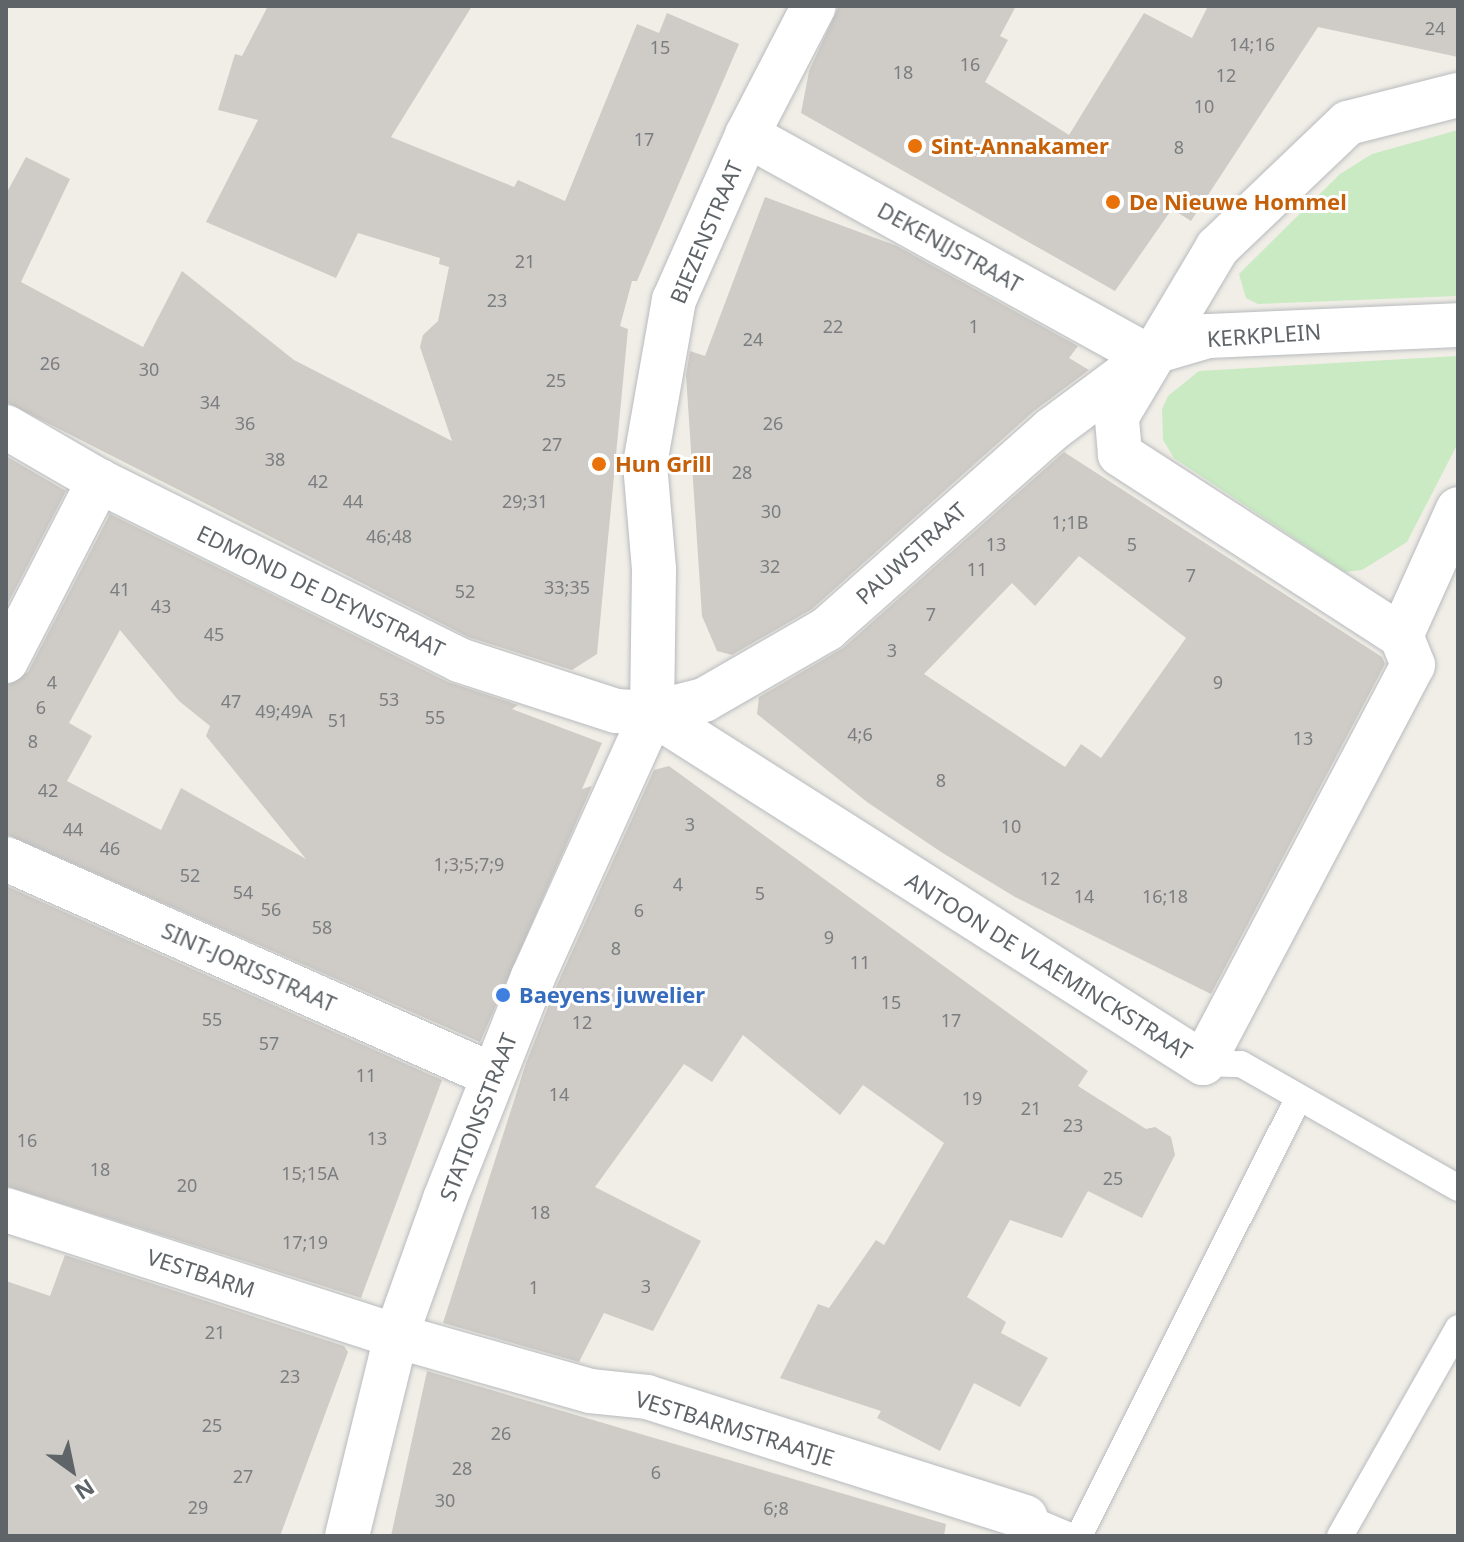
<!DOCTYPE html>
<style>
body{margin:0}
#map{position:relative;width:1464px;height:1542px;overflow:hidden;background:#f1eee7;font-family:"Noto Sans",sans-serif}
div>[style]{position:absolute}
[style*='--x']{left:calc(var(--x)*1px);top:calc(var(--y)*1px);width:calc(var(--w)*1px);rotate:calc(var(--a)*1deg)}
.green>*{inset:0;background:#c9eac2}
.building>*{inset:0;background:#cfcbc6}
.roads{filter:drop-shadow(0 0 2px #b7bbbe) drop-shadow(0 0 2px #b7bbbe)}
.lane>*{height:26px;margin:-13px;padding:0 13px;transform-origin:13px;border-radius:13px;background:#fff}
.street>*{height:44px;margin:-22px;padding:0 22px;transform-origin:22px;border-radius:22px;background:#fff}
.dots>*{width:22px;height:22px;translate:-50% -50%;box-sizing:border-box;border:4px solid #fff;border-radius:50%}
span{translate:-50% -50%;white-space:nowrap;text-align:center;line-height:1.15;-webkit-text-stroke:6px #fff;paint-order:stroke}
.number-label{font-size:18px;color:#7a7e80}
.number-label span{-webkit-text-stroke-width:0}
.food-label{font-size:22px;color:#c56008;font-weight:700}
.left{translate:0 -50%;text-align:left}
.street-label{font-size:22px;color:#5e6468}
.shop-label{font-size:22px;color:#366cbe;font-weight:700}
.frame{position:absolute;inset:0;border:8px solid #5e6468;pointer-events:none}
.north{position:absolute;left:32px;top:1430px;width:80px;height:80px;-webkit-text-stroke:6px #fff;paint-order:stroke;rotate:147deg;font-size:22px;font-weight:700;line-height:32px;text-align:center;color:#5e6468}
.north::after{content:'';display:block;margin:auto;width:28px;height:36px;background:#5e6468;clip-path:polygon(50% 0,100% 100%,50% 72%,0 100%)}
</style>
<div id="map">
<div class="green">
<i style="clip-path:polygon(1458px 130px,1458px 296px,1258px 304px,1246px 298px,1239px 274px,1340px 174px,1372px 154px)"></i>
<i style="clip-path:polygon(1457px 356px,1458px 443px,1407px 542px,1362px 570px,1345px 572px,1174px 458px,1163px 440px,1162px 409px,1168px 396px,1199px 371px)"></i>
</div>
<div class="building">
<i style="clip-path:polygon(268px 6px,472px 6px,391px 137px,514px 187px,518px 180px,565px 201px,637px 24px,659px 33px,667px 13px,739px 44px,637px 281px,632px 281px,620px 326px,628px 329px,597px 654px,572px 670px,468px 637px,6px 402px,6px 194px,26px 157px,70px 179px,21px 282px,143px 347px,182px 271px,294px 360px,452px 441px,420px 347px,423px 335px,438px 321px,449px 267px,439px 264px,440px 258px,358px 233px,336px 278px,206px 222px,258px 120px,218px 110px,235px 54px,242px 56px)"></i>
<i style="clip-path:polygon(839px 6px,1016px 6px,1000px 36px,1008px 40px,985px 82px,1069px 135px,1144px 13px,1192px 38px,1208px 6px,1458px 6px,1458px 57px,1318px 27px,1191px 221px,1172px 209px,1115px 291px,801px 113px,809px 71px)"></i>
<i style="clip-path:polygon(765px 197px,897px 246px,1078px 346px,1069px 358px,1089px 370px,1034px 411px,812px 609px,732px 655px,717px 651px,702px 616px,686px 375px,690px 351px,705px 356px)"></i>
<i style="clip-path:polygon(evenodd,1064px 452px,1382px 657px,1385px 664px,1211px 994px,1015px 897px,941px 852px,867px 802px,757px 714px,759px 697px,843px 648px,1064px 452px,1079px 556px,1186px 638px,1101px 758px,1081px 744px,1065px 767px,924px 674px,1012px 583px,1035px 606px,1079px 556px)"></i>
<i style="clip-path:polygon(6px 456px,66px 491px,6px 607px)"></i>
<i style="clip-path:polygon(evenodd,110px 514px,448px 682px,518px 705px,512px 709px,602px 743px,582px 789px,592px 786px,480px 1042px,6px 834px,6px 686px,28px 672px,110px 514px,120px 630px,179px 701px,210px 726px,206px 736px,306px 859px,181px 788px,161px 830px,67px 781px,92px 736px,69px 723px,120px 630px)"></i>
<i style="clip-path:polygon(669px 766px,1088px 1071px,1078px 1086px,1146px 1129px,1155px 1127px,1171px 1137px,1175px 1155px,1142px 1218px,1088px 1191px,1062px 1238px,1010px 1220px,967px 1297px,1006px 1322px,1001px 1333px,1048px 1358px,1020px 1407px,974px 1383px,940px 1451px,877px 1418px,881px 1411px,780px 1378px,818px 1304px,829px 1308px,876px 1240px,884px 1245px,944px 1143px,863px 1085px,840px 1115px,743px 1035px,712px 1082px,684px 1064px,595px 1187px,701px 1241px,653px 1331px,604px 1313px,579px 1362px,443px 1323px,526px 1063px,556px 987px,654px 770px)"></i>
<i style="clip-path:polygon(6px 886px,442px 1080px,361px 1298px,6px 1186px)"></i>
<i style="clip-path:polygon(65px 1255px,344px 1346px,348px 1352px,280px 1536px,6px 1536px,6px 1281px,50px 1296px)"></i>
<i style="clip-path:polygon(427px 1371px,946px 1524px,944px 1536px,391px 1536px)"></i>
</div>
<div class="roads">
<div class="lane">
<i style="--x:1203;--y:1063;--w:38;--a:2"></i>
<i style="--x:1241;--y:1064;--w:250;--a:29.7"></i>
<i style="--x:1025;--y:1517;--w:49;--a:22.9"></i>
<i style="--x:1079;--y:1536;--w:489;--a:-63.4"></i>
<i style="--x:1340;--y:1536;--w:239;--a:-60.4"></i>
</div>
<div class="street">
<i style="--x:747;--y:135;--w:459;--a:28.9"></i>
<i style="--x:1153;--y:352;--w:57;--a:-16.2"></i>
<i style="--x:1208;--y:336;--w:250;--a:-2.5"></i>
<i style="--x:6;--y:427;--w:108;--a:30.1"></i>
<i style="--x:99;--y:481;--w:402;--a:26.4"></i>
<i style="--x:459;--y:660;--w:165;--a:18"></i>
<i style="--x:616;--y:711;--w:36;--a:3"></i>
<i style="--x:652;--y:713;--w:54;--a:-14"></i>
<i style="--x:704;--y:700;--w:142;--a:-30"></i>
<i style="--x:827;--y:629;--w:300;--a:-41.6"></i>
<i style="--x:1051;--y:430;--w:122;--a:-36.7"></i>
<i style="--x:1401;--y:636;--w:335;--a:-147.1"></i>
<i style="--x:1120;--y:454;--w:38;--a:-95"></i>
<i style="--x:1117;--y:416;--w:196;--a:-59.2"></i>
<i style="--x:1217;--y:248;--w:181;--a:-43.7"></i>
<i style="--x:1348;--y:123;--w:114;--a:-14.3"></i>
<i style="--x:1401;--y:636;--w:139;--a:-65.8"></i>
<i style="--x:6;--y:661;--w:203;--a:-62.7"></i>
<i style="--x:652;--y:713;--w:653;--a:32.42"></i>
<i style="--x:1203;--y:1063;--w:450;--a:-62.2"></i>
<i style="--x:1413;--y:665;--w:31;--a:-112"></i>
<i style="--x:6;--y:859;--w:532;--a:23.96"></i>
<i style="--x:6;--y:1210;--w:410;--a:17.9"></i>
<i style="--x:396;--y:1336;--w:202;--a:15.8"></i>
<i style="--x:590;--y:1391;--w:57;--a:6"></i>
<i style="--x:647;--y:1397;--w:397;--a:17.6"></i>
<i style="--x:347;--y:1536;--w:206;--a:-76.2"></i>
<i style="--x:396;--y:1336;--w:145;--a:-70.3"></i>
<i style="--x:445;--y:1199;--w:239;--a:-68.4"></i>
<i style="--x:533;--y:977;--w:290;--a:-65.7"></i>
<i style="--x:652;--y:713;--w:144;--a:-89.2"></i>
<i style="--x:654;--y:569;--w:105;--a:-94.9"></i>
<i style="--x:645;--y:464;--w:167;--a:-80"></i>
<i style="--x:674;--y:300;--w:180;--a:-66.1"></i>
<i style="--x:747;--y:135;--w:145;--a:-62.6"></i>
</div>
</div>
<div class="dots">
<i style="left:915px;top:146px;background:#e8710a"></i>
<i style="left:1113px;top:202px;background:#e8710a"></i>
<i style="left:599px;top:464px;background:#e8710a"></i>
<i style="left:503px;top:995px;background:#3f7fe0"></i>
</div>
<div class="number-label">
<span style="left:1435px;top:28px">24</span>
<span style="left:1252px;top:44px">14;16</span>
<span style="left:660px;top:47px">15</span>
<span style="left:970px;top:64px">16</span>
<span style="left:903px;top:72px">18</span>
<span style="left:1226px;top:75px">12</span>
<span style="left:1204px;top:106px">10</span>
<span style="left:644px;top:139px">17</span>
<span style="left:1179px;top:147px">8</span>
<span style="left:525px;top:261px">21</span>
<span style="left:497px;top:300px">23</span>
<span style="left:833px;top:326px">22</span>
<span style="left:974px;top:326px">1</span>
<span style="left:753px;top:339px">24</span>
<span style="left:50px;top:363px">26</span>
<span style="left:149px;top:369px">30</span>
<span style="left:556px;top:380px">25</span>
<span style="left:210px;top:402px">34</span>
<span style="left:245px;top:423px">36</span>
<span style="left:773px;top:423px">26</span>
<span style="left:552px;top:444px">27</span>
<span style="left:275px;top:459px">38</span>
<span style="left:742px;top:472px">28</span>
<span style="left:318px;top:481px">42</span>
<span style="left:353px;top:501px">44</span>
<span style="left:525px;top:501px">29;31</span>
<span style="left:771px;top:511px">30</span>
<span style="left:1070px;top:522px">1;1B</span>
<span style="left:389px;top:536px">46;48</span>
<span style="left:996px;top:544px">13</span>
<span style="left:1132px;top:544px">5</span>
<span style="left:770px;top:566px">32</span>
<span style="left:977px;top:569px">11</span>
<span style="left:1191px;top:575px">7</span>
<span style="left:567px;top:587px">33;35</span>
<span style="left:120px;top:589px">41</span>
<span style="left:465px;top:591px">52</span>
<span style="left:161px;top:606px">43</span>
<span style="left:931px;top:614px">7</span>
<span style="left:214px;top:634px">45</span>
<span style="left:892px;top:650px">3</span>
<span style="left:52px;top:682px">4</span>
<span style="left:1218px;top:682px">9</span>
<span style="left:389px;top:699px">53</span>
<span style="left:231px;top:701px">47</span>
<span style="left:41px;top:707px">6</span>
<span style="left:284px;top:711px">49;49A</span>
<span style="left:435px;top:717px">55</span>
<span style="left:338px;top:720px">51</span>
<span style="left:860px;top:734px">4;6</span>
<span style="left:1303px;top:738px">13</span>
<span style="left:33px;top:741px">8</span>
<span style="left:941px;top:780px">8</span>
<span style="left:48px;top:790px">42</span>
<span style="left:690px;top:824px">3</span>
<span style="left:1011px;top:826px">10</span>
<span style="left:73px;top:829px">44</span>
<span style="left:110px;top:848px">46</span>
<span style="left:469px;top:864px">1;3;5;7;9</span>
<span style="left:190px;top:875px">52</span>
<span style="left:1050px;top:878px">12</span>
<span style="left:678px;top:884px">4</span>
<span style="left:243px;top:892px">54</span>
<span style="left:760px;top:893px">5</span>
<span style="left:1084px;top:896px">14</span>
<span style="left:1165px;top:896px">16;18</span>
<span style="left:271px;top:909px">56</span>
<span style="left:639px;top:910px">6</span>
<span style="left:322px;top:927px">58</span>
<span style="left:829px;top:937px">9</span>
<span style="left:616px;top:948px">8</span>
<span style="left:860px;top:962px">11</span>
<span style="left:891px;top:1002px">15</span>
<span style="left:212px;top:1019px">55</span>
<span style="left:951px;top:1020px">17</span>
<span style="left:582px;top:1022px">12</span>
<span style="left:269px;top:1043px">57</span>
<span style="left:366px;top:1075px">11</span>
<span style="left:559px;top:1094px">14</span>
<span style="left:972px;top:1098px">19</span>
<span style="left:1031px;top:1108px">21</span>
<span style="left:1073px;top:1125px">23</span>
<span style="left:377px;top:1138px">13</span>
<span style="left:27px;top:1140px">16</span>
<span style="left:100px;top:1169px">18</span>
<span style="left:310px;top:1173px">15;15A</span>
<span style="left:1113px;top:1178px">25</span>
<span style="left:187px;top:1185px">20</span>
<span style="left:540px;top:1212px">18</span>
<span style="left:305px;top:1242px">17;19</span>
<span style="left:646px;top:1286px">3</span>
<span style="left:534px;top:1287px">1</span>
<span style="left:215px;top:1332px">21</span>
<span style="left:290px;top:1376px">23</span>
<span style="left:212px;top:1425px">25</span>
<span style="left:501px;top:1433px">26</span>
<span style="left:462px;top:1468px">28</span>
<span style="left:656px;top:1472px">6</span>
<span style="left:243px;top:1476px">27</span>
<span style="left:445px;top:1500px">30</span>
<span style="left:198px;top:1507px">29</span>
<span style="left:776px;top:1508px">6;8</span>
</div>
<div class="food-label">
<span class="left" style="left:931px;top:146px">Sint-Annakamer</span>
<span class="left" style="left:1129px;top:202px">De Nieuwe Hommel</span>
<span class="left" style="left:615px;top:464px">Hun Grill</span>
</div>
<div class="street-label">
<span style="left:706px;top:232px;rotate:-67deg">BIEZENSTRAAT</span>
<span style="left:950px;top:247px;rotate:29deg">DEKENIJSTRAAT</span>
<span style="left:1264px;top:335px;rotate:-4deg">KERKPLEIN</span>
<span style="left:911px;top:553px;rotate:-42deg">PAUWSTRAAT</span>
<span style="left:321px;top:591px;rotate:26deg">EDMOND DE DEYNSTRAAT</span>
<span style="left:1049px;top:966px;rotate:32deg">ANTOON DE VLAEMINCKSTRAAT</span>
<span style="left:249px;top:967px;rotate:24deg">SINT-JORISSTRAAT</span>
<span style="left:478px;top:1117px;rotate:-69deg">STATIONSSTRAAT</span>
<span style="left:201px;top:1273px;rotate:18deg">VESTBARM</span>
<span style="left:735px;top:1428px;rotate:17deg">VESTBARMSTRAATJE</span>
</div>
<div class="shop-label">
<span class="left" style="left:519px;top:995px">Baeyens juwelier</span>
</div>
<div class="frame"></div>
<div class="north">N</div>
</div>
